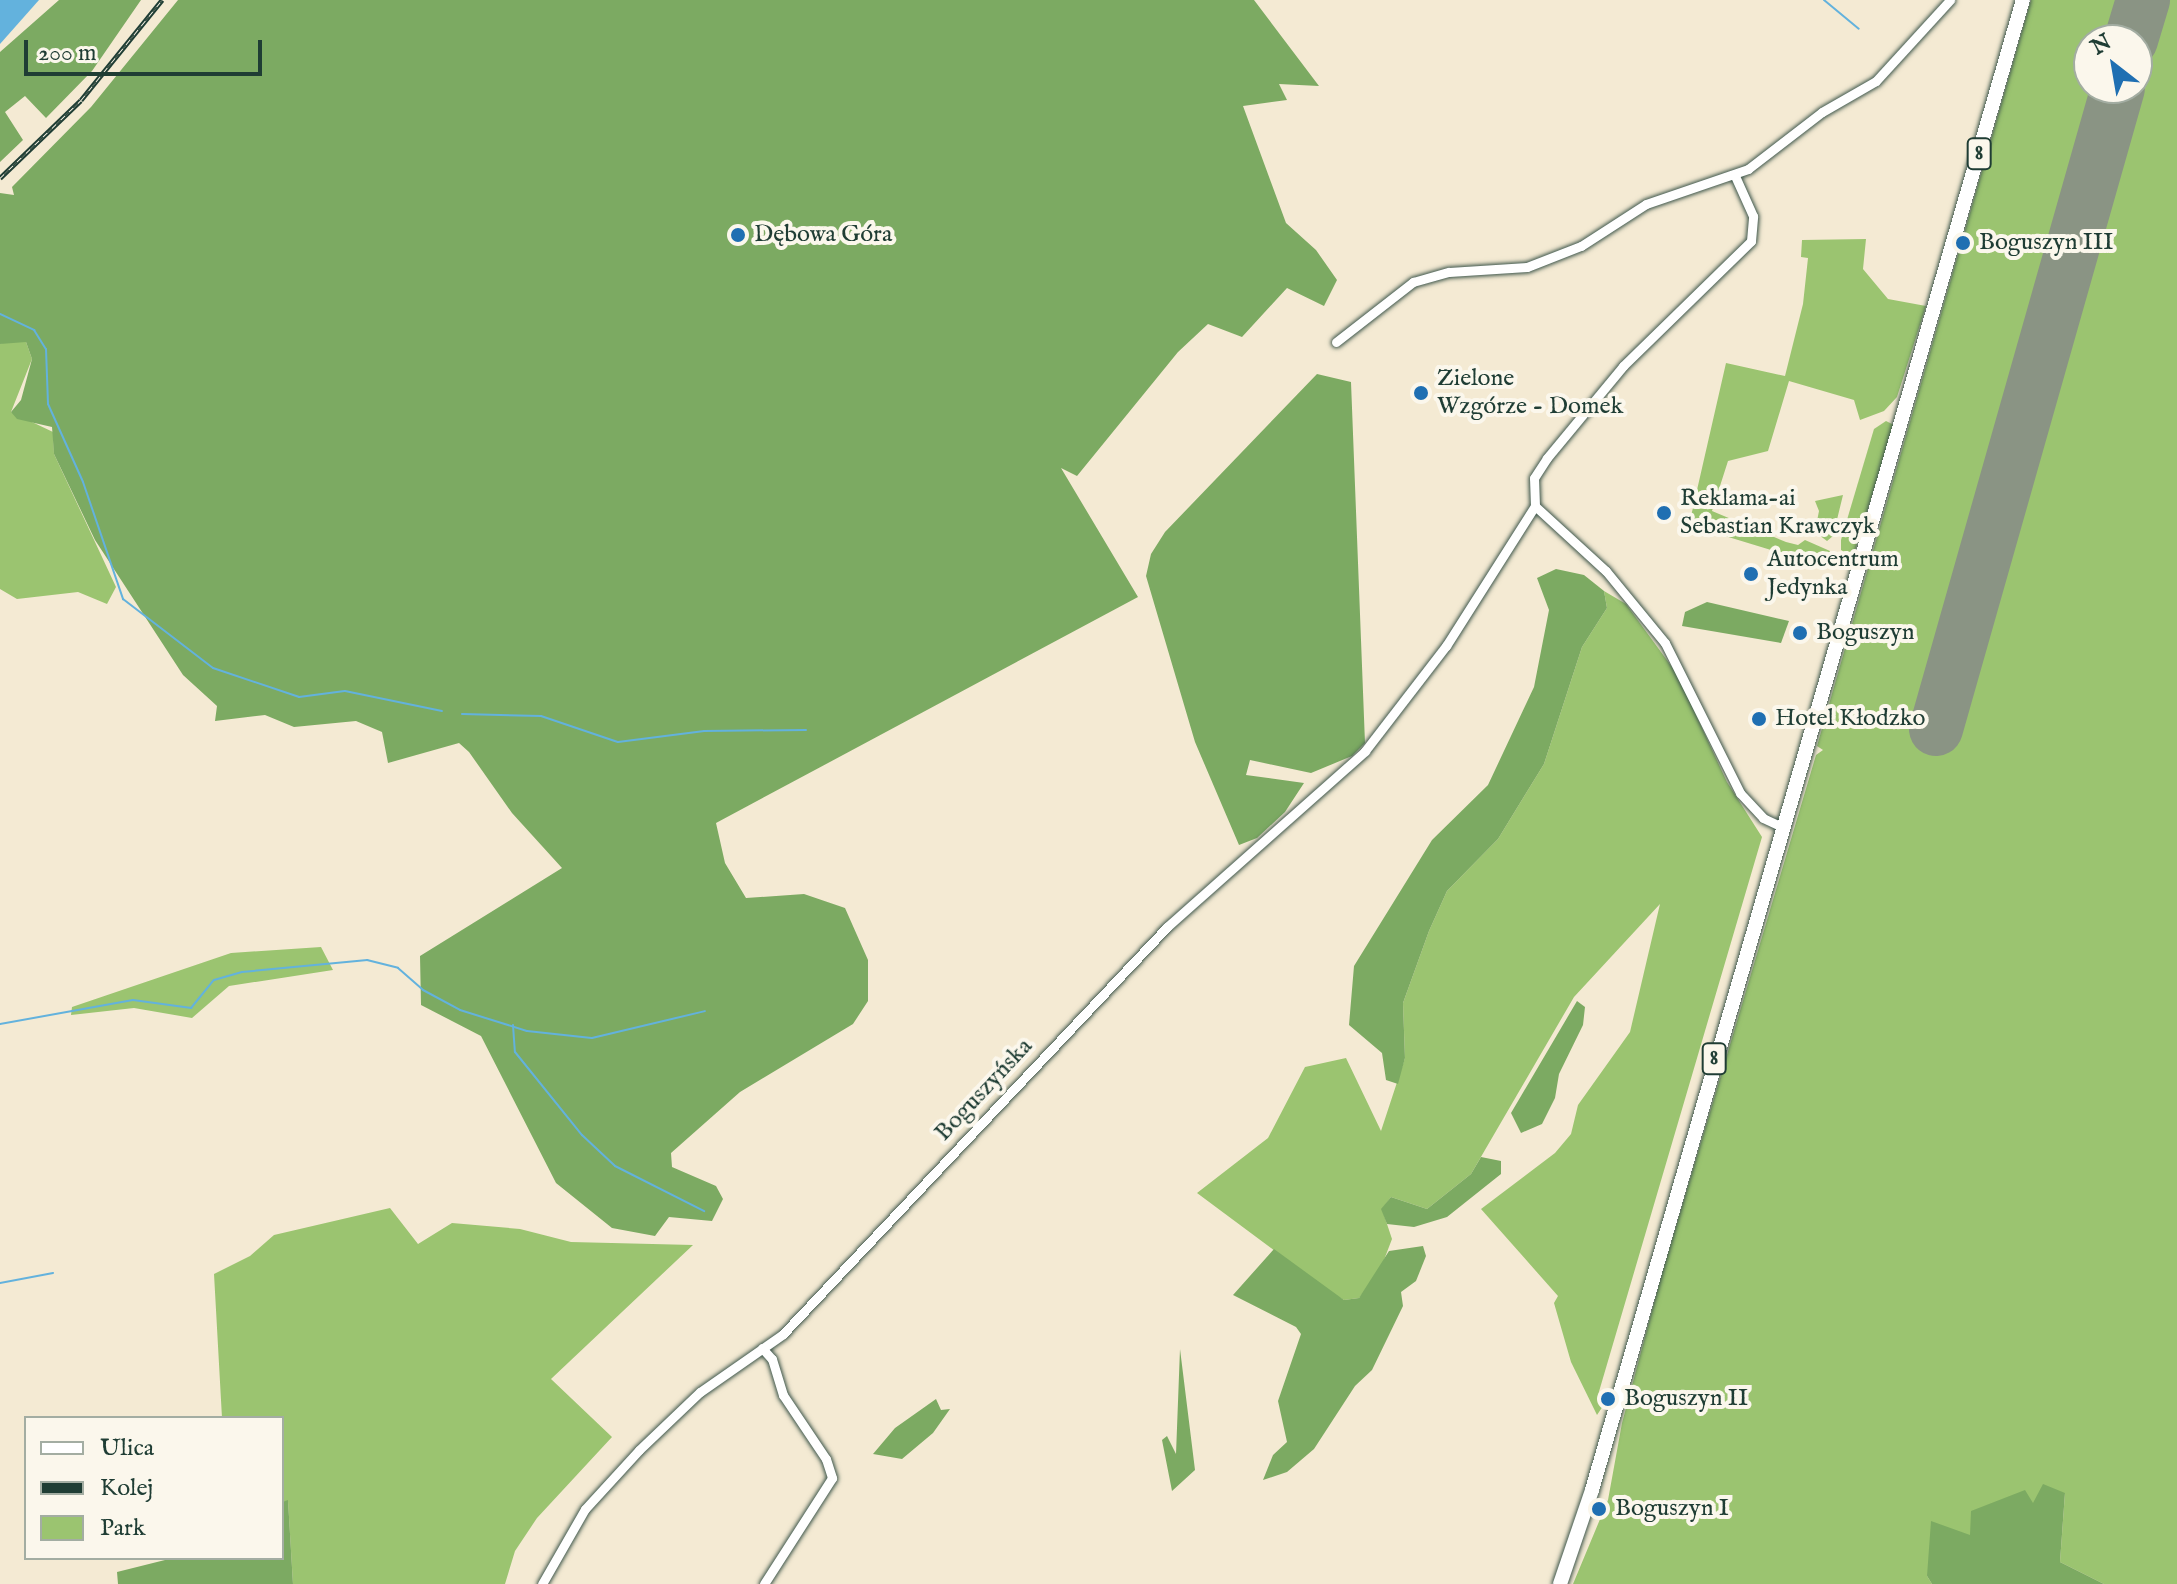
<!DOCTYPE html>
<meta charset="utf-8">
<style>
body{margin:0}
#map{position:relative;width:2177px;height:1584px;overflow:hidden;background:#f4ead3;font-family:"IM FELL English",serif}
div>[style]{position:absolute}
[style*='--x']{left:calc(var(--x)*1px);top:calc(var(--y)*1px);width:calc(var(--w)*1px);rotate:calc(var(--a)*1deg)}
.green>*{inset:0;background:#9bc470}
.forest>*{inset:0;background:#7caa62}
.water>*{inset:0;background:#63b2dd}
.stream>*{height:2px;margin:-1px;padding:0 1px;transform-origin:1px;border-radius:1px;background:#63b2dd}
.runway>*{height:54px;margin:-27px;padding:0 27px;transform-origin:27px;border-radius:27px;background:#8a9484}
.roads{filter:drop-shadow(0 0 2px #3f574c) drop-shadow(0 0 2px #3f574c)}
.minor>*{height:9px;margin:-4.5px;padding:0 4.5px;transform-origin:4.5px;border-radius:4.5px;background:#fff}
.trunk>*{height:14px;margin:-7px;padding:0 7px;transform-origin:7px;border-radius:7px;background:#fff}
.rail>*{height:5px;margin-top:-2.5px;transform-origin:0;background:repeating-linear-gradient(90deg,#fbf7ec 0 6px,#1f3d34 0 12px);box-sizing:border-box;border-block:2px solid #1f3d34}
.dots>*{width:22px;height:22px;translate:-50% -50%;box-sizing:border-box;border:4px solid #fbf7ec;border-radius:50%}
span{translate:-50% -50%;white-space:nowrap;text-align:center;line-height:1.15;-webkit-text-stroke:8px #fbf7ec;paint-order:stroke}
.shield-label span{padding:2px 6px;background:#fbf7ec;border:2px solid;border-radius:6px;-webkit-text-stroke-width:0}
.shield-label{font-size:22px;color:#1f3d34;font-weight:700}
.poi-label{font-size:24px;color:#1f3d34}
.left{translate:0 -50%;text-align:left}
.street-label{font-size:24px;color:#1f3d34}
.legend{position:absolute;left:24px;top:1416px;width:260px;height:144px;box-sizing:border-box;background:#fbf7ec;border:2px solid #a3ada2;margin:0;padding:10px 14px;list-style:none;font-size:24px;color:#1f3d34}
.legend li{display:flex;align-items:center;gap:16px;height:40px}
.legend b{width:40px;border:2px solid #a3ada2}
.north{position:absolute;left:2073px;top:24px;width:80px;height:80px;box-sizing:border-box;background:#fbf7ec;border:2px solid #a3ada2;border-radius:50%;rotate:329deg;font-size:22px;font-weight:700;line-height:32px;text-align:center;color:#1f3d34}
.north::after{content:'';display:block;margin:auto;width:28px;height:36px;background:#1f6fb2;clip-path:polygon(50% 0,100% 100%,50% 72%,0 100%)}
.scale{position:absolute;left:24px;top:40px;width:238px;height:36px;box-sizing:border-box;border:4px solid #1f3d34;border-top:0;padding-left:10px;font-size:24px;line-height:28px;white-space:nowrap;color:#1f3d34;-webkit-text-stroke:6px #fbf7ec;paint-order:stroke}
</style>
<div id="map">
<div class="green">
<i style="clip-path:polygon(evenodd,2031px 0,2177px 0,2177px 1584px,2104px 1584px,2060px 1562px,2065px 1493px,1971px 1535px,1927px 1576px,1932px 1584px,1573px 1584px,1608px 1500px,1622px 1423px,1661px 1277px,1816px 755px,1823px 750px,1817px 746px,2031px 0,2089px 40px,2137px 40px,2137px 88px,2089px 88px,2089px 40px)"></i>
<i style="clip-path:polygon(1866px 239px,1863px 269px,1888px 299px,1926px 306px,1897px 397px,1884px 411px,1860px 420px,1854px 400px,1789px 381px,1768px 451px,1728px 461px,1712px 511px,1786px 542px,1798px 545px,1805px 540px,1830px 551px,1829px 562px,1814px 563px,1689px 525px,1726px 363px,1785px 376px,1803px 304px,1808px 258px,1801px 257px,1802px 240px)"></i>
<i style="clip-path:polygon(8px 341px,26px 342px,32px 359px,11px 412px,53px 432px,54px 454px,116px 587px,107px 604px,78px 592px,17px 599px,0 589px,0 344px)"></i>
<i style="clip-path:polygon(1886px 421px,1894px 425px,1853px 557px,1841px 550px,1841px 540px,1874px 429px)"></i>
<i style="clip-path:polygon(1843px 495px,1833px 536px,1827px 541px,1811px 529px,1810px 520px,1817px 521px,1819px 511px,1815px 501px)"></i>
<i style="clip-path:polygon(1604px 591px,1626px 604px,1677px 674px,1727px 782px,1762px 837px,1598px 1395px,1603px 1406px,1597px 1415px,1571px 1362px,1554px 1303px,1558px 1296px,1481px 1209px,1555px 1153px,1571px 1134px,1578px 1105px,1630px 1032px,1660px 904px,1574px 997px,1471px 1174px,1427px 1209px,1391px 1197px,1382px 1209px,1392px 1239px,1379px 1273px,1359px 1298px,1344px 1300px,1330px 1292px,1197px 1193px,1268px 1138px,1305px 1067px,1346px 1058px,1381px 1131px,1405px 1058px,1403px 1003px,1429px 931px,1447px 891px,1498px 839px,1544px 764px,1582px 647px,1607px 608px)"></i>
<i style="clip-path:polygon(321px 947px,333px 970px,229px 986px,192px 1018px,134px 1008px,71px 1015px,72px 1007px,231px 953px)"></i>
<i style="clip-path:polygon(390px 1208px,418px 1244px,452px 1223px,520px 1229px,571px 1242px,693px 1245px,551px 1379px,612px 1437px,537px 1518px,515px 1551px,505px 1584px,293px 1584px,288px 1501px,282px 1502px,282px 1418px,222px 1418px,214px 1274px,250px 1256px,274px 1235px)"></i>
</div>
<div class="forest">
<i style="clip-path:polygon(59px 0,141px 0,92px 71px,46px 118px,25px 96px,5px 112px,23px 140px,0 162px,0 52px)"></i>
<i style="clip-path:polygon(178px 0,1254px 0,1319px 86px,1279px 84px,1287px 100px,1243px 106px,1286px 223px,1316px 250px,1337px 280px,1324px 306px,1287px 288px,1242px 337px,1208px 324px,1178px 352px,1077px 476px,1061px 468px,1138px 597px,716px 823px,725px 863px,746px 898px,804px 894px,845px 908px,868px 960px,868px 1001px,853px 1024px,740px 1092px,671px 1153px,672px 1167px,716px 1186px,723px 1199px,712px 1221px,669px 1217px,655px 1236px,612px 1228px,556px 1183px,481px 1036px,421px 1005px,420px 956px,562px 868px,512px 813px,469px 752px,459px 743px,388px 763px,382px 732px,356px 721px,294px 727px,265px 715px,215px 721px,217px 706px,183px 675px,95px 540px,54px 454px,52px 427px,17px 419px,11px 412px,21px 400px,32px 359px,26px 342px,0 344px,0 193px,14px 195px,12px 187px,91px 107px)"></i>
<i style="clip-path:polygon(1317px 374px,1351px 382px,1365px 743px,1352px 756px,1311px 773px,1250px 760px,1246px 775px,1304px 783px,1285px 812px,1257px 838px,1239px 845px,1195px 742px,1146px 576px,1151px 554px,1165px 532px)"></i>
<i style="clip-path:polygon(1556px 569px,1584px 575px,1604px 591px,1607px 608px,1582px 647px,1544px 764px,1498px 839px,1447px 891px,1429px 931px,1403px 1003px,1405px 1058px,1398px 1084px,1386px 1080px,1382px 1053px,1349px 1025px,1354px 966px,1432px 840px,1488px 785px,1534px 687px,1549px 610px,1537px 578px)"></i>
<i style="clip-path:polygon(1707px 602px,1789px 621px,1781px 643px,1682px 626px,1685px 612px)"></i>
<i style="clip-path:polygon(1577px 1001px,1585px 1007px,1583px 1025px,1559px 1074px,1555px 1098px,1542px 1124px,1521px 1133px,1511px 1113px)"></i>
<i style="clip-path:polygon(1481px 1157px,1501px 1161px,1501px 1174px,1447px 1217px,1414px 1227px,1387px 1224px,1381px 1209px,1391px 1197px,1427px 1209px,1471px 1174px)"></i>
<i style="clip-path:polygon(1423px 1246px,1426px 1256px,1416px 1281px,1401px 1292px,1403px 1306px,1372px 1370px,1355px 1386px,1314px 1449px,1287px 1472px,1263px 1480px,1273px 1455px,1287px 1442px,1278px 1401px,1301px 1334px,1296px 1327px,1233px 1295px,1274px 1249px,1344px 1300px,1359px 1298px,1389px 1251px)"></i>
<i style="clip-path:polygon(1180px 1349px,1195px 1470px,1172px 1491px,1162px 1440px,1167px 1436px,1176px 1454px)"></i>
<i style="clip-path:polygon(936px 1399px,941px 1410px,950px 1409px,933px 1433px,902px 1459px,873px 1454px,895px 1428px)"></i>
<i style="clip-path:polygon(2043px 1484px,2065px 1493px,2060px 1562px,2104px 1584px,1932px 1584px,1927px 1576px,1931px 1521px,1970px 1535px,1971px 1511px,2025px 1490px,2033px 1503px)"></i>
<i style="clip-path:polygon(288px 1500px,293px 1584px,118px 1584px,117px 1572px,173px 1558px,282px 1558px,282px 1502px)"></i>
</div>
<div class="water">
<i style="clip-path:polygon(0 0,39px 0,0 44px)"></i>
</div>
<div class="stream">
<i style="--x:1824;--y:0;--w:45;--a:39.6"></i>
<i style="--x:0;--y:314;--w:38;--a:25"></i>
<i style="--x:34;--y:330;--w:22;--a:58"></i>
<i style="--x:46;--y:349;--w:55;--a:87.9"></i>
<i style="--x:48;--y:404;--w:85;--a:65.8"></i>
<i style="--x:83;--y:482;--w:124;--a:71.1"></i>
<i style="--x:123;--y:599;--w:113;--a:37.5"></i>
<i style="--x:213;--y:668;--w:91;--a:18.6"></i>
<i style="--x:299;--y:697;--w:46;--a:-7.4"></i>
<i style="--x:345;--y:691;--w:99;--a:11.7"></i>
<i style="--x:462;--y:714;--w:79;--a:1.5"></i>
<i style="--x:541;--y:716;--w:81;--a:18.7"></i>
<i style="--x:618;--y:742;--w:87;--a:-7.3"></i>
<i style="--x:704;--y:731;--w:102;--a:-0.6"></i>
<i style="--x:0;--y:1024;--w:135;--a:-10.2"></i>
<i style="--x:133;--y:1000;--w:59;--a:7.9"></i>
<i style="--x:191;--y:1008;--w:36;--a:-51"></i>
<i style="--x:214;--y:980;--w:29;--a:-16"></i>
<i style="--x:242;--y:972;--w:126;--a:-5.5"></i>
<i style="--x:367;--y:960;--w:32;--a:14"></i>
<i style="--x:398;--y:968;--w:33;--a:41"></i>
<i style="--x:423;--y:990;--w:42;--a:28.4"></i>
<i style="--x:460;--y:1010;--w:70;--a:17.4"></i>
<i style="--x:527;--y:1031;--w:65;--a:6.1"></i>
<i style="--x:592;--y:1038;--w:116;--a:-13.4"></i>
<i style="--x:513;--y:1025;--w:27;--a:86"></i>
<i style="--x:515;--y:1052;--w:107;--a:51.1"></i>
<i style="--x:582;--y:1135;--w:45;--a:43.2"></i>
<i style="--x:615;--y:1166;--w:100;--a:26.8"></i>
<i style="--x:0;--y:1283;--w:54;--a:-10.7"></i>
</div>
<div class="runway">
<i style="--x:2131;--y:40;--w:42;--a:-73.3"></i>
<i style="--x:1936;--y:729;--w:666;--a:-74.15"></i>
</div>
<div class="roads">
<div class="minor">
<i style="--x:1336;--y:342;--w:98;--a:-37.9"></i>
<i style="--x:1413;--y:282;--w:37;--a:-16"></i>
<i style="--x:1449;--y:272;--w:78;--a:-3.7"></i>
<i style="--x:1527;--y:267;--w:58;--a:-21.3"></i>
<i style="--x:1581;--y:246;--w:77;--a:-32.9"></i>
<i style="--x:1646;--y:204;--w:108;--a:-18.9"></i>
<i style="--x:1748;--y:169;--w:93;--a:-37.6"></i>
<i style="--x:1822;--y:112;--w:62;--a:-29.9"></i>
<i style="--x:1876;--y:81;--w:110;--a:-47.6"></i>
<i style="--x:1535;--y:506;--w:96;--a:42.5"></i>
<i style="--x:1606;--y:571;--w:93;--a:50.7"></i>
<i style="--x:1665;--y:643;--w:168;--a:63.4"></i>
<i style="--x:1740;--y:793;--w:34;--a:47"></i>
<i style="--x:1763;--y:818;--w:23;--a:25"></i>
<i style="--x:762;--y:1348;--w:15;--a:48"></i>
<i style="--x:772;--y:1359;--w:38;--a:73"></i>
<i style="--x:783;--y:1395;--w:77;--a:56.1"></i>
<i style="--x:826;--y:1459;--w:20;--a:72"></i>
<i style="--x:832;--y:1478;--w:126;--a:122.7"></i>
<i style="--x:542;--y:1584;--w:86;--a:-60.2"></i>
<i style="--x:585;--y:1509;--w:80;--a:-47.5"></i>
<i style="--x:639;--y:1450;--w:84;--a:-43.6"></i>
<i style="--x:700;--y:1392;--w:101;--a:-34.9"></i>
<i style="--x:783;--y:1334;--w:560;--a:-46.67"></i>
<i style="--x:1167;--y:927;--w:265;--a:-41.6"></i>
<i style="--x:1365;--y:751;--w:133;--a:-52.4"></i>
<i style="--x:1446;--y:646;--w:166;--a:-57.6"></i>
<i style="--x:1535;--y:506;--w:28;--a:-92"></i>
<i style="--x:1534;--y:478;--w:24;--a:-57"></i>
<i style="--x:1547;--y:458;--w:119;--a:-50.4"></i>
<i style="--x:1623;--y:366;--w:179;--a:-44.3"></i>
<i style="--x:1751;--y:241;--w:25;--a:-85"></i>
<i style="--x:1753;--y:216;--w:44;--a:-114.2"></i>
</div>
<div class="trunk">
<i style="--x:1560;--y:1584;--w:99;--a:-71.2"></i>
<i style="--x:1592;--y:1490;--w:1551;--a:-73.87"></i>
</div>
</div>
<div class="rail">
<i style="--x:0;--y:178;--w:112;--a:-43.9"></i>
<i style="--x:81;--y:100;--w:129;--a:-51"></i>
</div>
<div class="dots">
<i style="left:738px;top:235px;background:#1f6fb2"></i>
<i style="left:1963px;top:243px;background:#1f6fb2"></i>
<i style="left:1421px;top:393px;background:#1f6fb2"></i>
<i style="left:1664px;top:513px;background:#1f6fb2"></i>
<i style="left:1751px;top:574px;background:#1f6fb2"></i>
<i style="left:1800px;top:633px;background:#1f6fb2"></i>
<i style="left:1759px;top:719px;background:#1f6fb2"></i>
<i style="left:1608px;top:1399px;background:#1f6fb2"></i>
<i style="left:1599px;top:1509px;background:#1f6fb2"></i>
</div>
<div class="shield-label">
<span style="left:1979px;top:154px">8</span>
<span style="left:1714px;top:1059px">8</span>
</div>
<div class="poi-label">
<span class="left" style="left:754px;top:235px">Dębowa Góra</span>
<span class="left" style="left:1979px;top:243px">Boguszyn III</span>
<span class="left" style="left:1437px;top:393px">Zielone<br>Wzgórze - Domek</span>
<span class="left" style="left:1680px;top:513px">Reklama-ai<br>Sebastian Krawczyk</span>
<span class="left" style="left:1767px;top:574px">Autocentrum<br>Jedynka</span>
<span class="left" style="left:1816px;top:633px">Boguszyn</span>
<span class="left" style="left:1775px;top:719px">Hotel Kłodzko</span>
<span class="left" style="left:1624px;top:1399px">Boguszyn II</span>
<span class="left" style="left:1615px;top:1509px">Boguszyn I</span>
</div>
<div class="street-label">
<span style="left:984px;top:1090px;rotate:-47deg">Boguszyńska</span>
</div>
<ul class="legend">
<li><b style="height:10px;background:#fff"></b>Ulica</li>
<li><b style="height:10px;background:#1f3d34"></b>Kolej</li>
<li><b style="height:22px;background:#9bc470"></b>Park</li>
</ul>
<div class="north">N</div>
<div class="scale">200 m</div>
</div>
